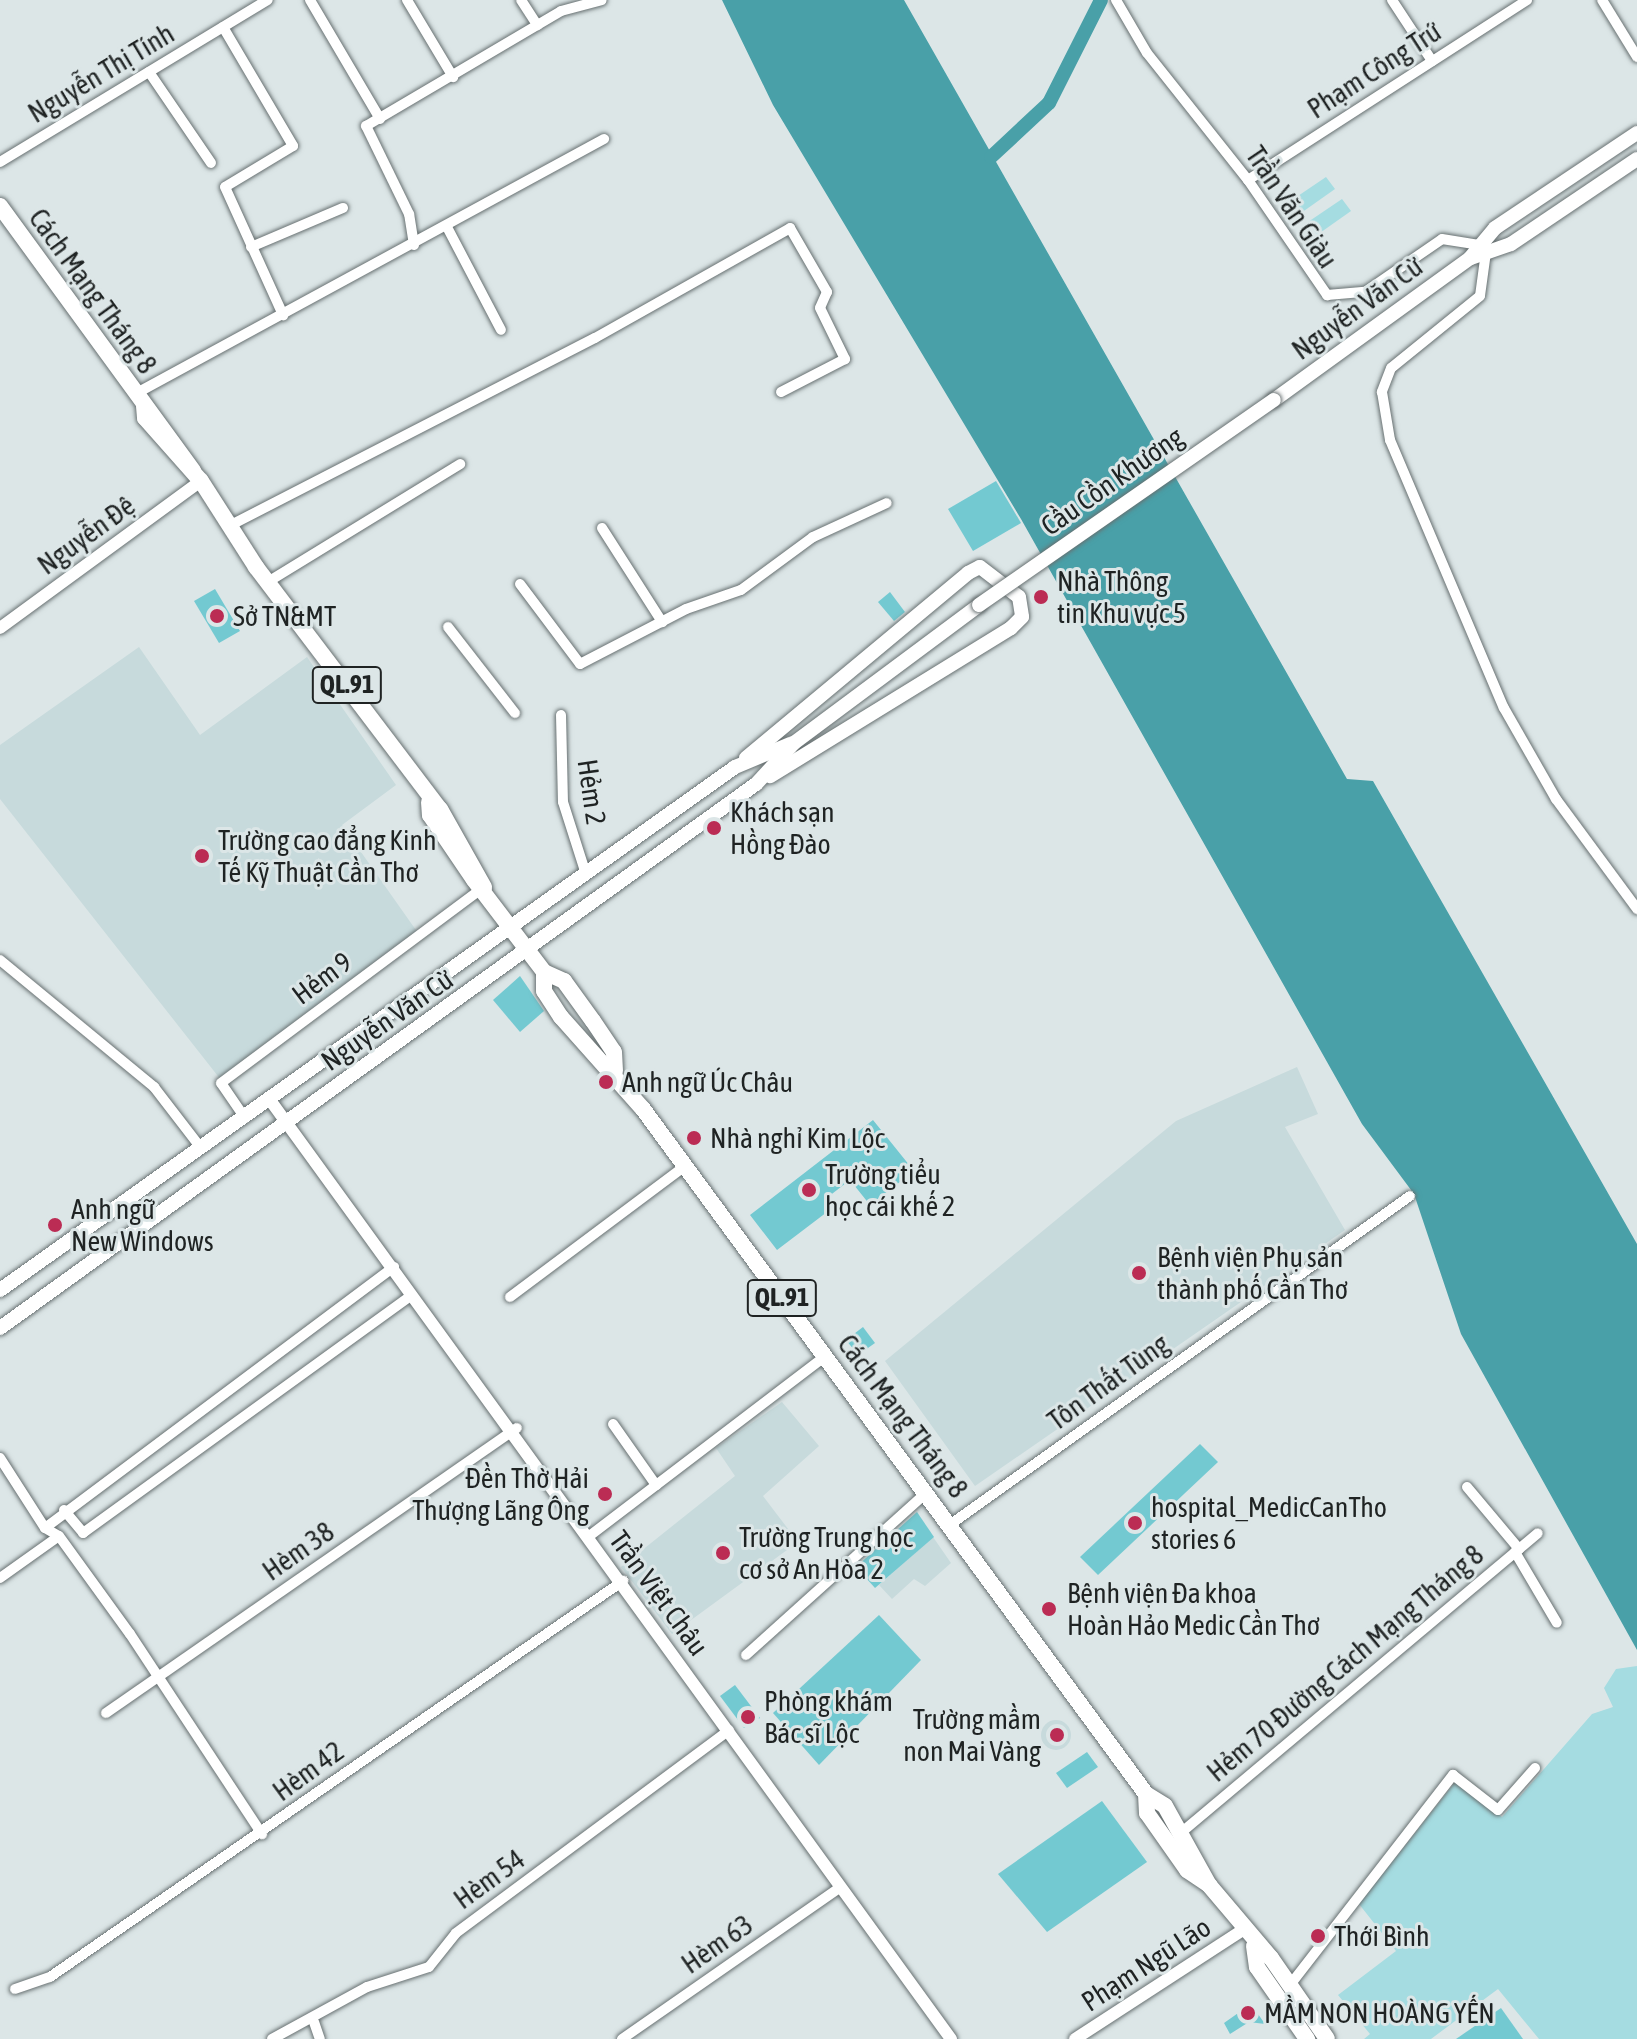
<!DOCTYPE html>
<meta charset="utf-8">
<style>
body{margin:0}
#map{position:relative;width:1637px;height:2039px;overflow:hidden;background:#dce6e7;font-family:"Asap Condensed",sans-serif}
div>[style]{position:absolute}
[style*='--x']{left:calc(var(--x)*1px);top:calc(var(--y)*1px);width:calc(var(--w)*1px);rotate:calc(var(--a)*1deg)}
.built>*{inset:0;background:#c7dadc}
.round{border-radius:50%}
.green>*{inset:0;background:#a5dce1}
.water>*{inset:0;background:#49a0a8}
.canal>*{height:14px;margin:-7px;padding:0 7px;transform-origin:7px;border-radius:7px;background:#49a0a8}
.building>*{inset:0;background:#73c9d1}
.roads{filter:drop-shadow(0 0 2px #677071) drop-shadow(0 0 2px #677071)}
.minor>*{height:10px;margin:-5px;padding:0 5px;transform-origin:5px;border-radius:5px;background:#fff}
.tertiary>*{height:12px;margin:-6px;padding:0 6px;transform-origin:6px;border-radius:6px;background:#fff}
.secondary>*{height:14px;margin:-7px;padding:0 7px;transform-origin:7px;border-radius:7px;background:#fff}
.trunk>*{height:16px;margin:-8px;padding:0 8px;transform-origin:8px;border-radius:8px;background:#fff}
.bridges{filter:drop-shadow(0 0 2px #677071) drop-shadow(0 0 2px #677071)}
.secondary-bridge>*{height:14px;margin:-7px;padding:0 7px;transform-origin:7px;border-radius:7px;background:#fff}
.dots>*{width:22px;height:22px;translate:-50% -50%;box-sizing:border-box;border:4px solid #dce6e7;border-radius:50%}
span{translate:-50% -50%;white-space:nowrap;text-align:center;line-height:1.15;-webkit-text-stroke:6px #dce6e7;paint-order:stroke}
.shield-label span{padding:2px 6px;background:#dce6e7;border:2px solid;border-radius:6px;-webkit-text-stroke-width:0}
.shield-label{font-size:26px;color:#1f2323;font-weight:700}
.street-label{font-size:28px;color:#1f2323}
.poi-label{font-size:28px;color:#1f2323}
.left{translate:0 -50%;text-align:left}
.right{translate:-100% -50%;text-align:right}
</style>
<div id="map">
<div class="built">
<i style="clip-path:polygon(139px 647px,200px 735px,307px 657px,396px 785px,342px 825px,418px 933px,221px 1080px,0 799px,0 745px)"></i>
<i style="clip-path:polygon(1297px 1067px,1318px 1114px,1285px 1127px,1345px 1230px,975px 1486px,885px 1361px,1176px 1121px)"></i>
<i style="clip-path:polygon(782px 1402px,819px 1446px,763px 1496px,798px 1542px,672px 1634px,621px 1567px,735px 1476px,716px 1448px)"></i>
<i style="clip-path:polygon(933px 1537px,951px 1563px,925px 1586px,914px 1579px,892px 1599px,879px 1585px)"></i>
<i class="round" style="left:1041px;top:1720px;width:30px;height:30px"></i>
</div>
<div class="green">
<i style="clip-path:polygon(1326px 177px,1335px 189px,1301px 213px,1292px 200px)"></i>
<i style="clip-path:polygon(1342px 199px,1351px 211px,1317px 235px,1308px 222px)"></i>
<i style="clip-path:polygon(1637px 1666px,1637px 2039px,1539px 2039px,1498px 1989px,1431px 2039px,1364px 2039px,1370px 2034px,1338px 1995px,1396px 1951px,1359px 1904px,1456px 1781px,1502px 1817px,1592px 1714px,1613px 1707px,1604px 1688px,1616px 1669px)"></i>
</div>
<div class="water">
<i style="clip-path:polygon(722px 0,904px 0,1347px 779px,1373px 781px,1637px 1244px,1637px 1650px,1461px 1334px,1414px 1194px,1362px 1124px,1021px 519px,773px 105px)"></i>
</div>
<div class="canal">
<i style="--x:991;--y:157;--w:79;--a:-43"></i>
<i style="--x:1049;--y:103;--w:115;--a:-63.2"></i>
</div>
<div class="building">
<i style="clip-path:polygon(996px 481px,1021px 523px,973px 551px,948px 509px)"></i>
<i style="clip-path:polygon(215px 589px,240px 631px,219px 643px,194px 601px)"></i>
<i style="clip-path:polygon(890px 592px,905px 612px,894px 621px,878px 602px)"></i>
<i style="clip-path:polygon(520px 976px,544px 1011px,520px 1032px,493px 1000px)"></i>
<i style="clip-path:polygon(873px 1120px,914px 1171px,870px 1205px,850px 1180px,824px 1200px,831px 1209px,777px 1250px,750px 1215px)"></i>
<i style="clip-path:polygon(863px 1327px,875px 1343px,858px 1355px,846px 1340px)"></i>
<i style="clip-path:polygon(1200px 1444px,1218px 1462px,1098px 1575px,1080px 1557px)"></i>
<i style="clip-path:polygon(917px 1512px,934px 1537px,875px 1588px,856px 1567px)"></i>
<i style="clip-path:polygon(879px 1615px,921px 1660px,819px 1765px,773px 1713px)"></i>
<i style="clip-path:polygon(735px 1685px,760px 1718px,744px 1728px,720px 1696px)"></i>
<i style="clip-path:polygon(1087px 1752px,1098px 1767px,1067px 1788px,1056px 1773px)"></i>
<i style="clip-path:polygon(1102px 1801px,1147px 1862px,1047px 1932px,998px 1874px)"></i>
<i style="clip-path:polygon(1251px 2004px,1265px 2024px,1249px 2022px,1230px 2034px,1224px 2023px)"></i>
<i style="clip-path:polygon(1501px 2008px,1523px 2039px,1456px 2039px)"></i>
</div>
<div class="roads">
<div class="minor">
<i style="--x:310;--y:0;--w:138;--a:59.5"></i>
<i style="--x:407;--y:0;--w:90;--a:59.1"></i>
<i style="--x:521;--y:0;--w:30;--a:57"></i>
<i style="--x:1116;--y:0;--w:61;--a:59.7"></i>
<i style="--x:1147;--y:53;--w:162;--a:51.5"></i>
<i style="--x:1248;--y:180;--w:140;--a:55.5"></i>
<i style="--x:1327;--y:295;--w:38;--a:-5"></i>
<i style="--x:1365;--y:292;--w:93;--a:-34.5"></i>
<i style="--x:1442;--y:239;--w:39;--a:9"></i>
<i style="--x:1392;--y:0;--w:73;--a:56.7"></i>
<i style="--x:1602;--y:0;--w:67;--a:58.4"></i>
<i style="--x:223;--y:27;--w:138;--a:59.5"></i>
<i style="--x:293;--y:146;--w:79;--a:148.9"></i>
<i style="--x:225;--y:187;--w:141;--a:65.6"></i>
<i style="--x:149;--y:72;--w:110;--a:55.7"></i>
<i style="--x:0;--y:162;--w:313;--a:-31.2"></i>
<i style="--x:1248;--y:180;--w:332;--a:-32.8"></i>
<i style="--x:447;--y:227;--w:116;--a:62.3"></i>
<i style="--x:414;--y:245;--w:31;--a:-99"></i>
<i style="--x:409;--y:214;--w:98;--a:-116"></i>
<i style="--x:366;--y:126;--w:226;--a:-30.5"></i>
<i style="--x:561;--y:11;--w:42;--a:-15"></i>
<i style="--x:251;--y:247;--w:100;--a:-23"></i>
<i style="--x:1486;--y:252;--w:44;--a:97.8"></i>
<i style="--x:1480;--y:296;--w:114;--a:141"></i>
<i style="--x:1391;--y:368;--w:26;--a:111"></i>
<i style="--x:1382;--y:392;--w:49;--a:80.5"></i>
<i style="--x:1390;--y:440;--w:291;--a:67"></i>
<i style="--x:1504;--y:708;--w:105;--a:60.3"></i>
<i style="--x:1556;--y:799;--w:137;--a:53.6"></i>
<i style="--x:135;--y:394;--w:534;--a:-28.53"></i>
<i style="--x:231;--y:525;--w:409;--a:-27.2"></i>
<i style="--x:595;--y:338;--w:224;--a:-29.4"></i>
<i style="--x:790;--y:228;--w:74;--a:60"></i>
<i style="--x:827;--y:292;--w:17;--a:114"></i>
<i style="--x:820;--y:308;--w:57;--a:63.9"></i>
<i style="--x:845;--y:359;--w:72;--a:152.7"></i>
<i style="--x:602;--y:528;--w:112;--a:57.4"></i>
<i style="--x:271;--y:580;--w:222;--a:-31.5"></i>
<i style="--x:520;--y:584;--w:100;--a:53.1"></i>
<i style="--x:580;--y:664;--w:119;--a:-27.4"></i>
<i style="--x:686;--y:609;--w:58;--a:-19.1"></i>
<i style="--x:741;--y:590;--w:89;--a:-36.4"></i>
<i style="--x:813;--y:537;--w:81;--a:-24.7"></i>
<i style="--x:448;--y:627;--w:109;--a:52.1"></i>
<i style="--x:561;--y:715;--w:87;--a:88.7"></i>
<i style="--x:563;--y:802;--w:76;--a:72.3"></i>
<i style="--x:0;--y:960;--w:200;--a:39.5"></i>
<i style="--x:154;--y:1087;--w:77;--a:52.4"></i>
<i style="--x:245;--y:1118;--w:42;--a:-124.4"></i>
<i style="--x:221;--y:1083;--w:327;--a:-36.7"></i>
<i style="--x:510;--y:1297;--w:219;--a:-36.8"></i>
<i style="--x:613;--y:1424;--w:75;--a:54.8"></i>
<i style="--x:0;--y:1458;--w:83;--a:57.3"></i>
<i style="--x:45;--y:1528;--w:436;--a:-36.8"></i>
<i style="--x:1467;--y:1487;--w:81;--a:50"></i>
<i style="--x:64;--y:1510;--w:30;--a:50"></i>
<i style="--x:83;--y:1533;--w:406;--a:-35.9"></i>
<i style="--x:951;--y:1524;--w:564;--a:-35.55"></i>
<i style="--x:45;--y:1528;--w:16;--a:30"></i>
<i style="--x:59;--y:1536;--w:121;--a:54.1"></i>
<i style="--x:130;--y:1634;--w:240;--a:56.6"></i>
<i style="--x:588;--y:1537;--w:299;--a:-37.3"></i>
<i style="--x:1515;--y:1552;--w:82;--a:59.4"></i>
<i style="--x:0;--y:1578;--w:72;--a:-35.4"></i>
<i style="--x:746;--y:1655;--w:242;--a:-42"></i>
<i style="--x:106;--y:1713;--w:500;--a:-34.74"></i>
<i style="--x:1183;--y:1831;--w:463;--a:-40"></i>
<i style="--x:1290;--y:1985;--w:266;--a:-52.2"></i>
<i style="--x:1453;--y:1775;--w:57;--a:37.9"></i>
<i style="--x:1498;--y:1810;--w:56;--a:-48.6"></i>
<i style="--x:15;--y:1989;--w:37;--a:-19"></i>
<i style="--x:50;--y:1977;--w:697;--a:-34.65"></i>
<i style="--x:314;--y:2022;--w:18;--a:71"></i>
<i style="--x:272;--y:2039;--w:108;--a:-28.7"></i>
<i style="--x:367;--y:1987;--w:65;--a:-17.9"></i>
<i style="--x:429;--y:1967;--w:43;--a:-51.5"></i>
<i style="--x:456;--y:1933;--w:340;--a:-36.6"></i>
<i style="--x:622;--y:2039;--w:263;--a:-34.8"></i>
</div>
<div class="tertiary">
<i style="--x:0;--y:628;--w:249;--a:-36.2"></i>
<i style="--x:270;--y:1100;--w:1160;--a:54.05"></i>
<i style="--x:1075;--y:2039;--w:200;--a:-33"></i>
</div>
<div class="secondary">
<i style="--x:1471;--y:258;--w:42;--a:-19.3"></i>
<i style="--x:1511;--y:244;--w:152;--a:-34"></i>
<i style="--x:1274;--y:400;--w:242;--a:-35.9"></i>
<i style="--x:1470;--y:258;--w:39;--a:-50"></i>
<i style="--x:1495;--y:228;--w:171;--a:-33.8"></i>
<i style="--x:746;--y:758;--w:289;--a:-39.8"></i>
<i style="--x:968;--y:573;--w:13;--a:-27"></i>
<i style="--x:980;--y:567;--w:49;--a:37.6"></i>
<i style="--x:1019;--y:597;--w:20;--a:81"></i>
<i style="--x:1022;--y:617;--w:16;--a:135"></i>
<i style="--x:1011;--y:628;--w:283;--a:148.4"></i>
<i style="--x:0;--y:1290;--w:902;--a:-35.43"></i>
<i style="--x:735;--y:767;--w:60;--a:-22.7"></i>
<i style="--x:0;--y:1328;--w:931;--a:-35.74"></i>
<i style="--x:756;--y:784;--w:56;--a:-47.2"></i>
<i style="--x:794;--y:743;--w:231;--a:-36.7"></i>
</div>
<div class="trunk">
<i style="--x:0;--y:206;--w:328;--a:53.9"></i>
<i style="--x:144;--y:406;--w:12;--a:85"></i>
<i style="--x:145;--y:418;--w:84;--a:48.4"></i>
<i style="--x:201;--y:481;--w:102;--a:57.4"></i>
<i style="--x:256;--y:567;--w:304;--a:52.8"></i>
<i style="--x:440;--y:809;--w:90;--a:60.6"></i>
<i style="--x:429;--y:802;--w:13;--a:86"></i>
<i style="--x:430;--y:815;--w:78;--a:55.9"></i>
<i style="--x:474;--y:880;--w:116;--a:52.7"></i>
<i style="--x:544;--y:972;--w:22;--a:24"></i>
<i style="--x:564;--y:981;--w:49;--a:54.1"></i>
<i style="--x:593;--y:1021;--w:37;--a:56"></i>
<i style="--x:614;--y:1052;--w:19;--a:87"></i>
<i style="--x:544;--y:972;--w:19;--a:90"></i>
<i style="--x:544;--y:991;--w:31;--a:57"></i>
<i style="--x:561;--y:1017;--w:123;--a:48.3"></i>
<i style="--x:643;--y:1109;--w:850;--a:53.71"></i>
<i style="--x:1146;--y:1794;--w:22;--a:32"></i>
<i style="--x:1165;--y:1806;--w:90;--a:60.9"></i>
<i style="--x:1146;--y:1794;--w:19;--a:87"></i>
<i style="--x:1147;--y:1813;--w:70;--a:54.9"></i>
<i style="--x:1187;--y:1870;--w:27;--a:34"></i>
<i style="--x:1209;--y:1885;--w:96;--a:49.7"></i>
<i style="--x:1271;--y:1958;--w:98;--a:55.3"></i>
<i style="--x:1254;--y:1946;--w:21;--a:82"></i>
<i style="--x:1257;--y:1967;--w:88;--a:55.2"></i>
</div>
</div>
<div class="bridges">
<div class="secondary-bridge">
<i style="--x:979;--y:605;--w:359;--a:-34.8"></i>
</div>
</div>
<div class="dots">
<i style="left:1041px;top:597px;background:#bb2c54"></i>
<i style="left:217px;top:616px;background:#bb2c54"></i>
<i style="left:714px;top:828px;background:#bb2c54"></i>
<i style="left:202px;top:856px;background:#bb2c54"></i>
<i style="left:606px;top:1082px;background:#bb2c54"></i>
<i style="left:694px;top:1138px;background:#bb2c54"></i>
<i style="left:809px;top:1190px;background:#bb2c54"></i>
<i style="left:55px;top:1225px;background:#bb2c54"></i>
<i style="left:1139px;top:1273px;background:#bb2c54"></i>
<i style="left:605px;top:1494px;background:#bb2c54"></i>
<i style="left:1135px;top:1523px;background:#bb2c54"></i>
<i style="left:723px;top:1553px;background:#bb2c54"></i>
<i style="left:1049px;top:1609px;background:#bb2c54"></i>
<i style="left:748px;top:1717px;background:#bb2c54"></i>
<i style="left:1057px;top:1735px;background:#bb2c54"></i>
<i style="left:1318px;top:1936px;background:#bb2c54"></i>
<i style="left:1248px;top:2013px;background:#bb2c54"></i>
</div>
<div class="shield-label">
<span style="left:347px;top:685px">QL.91</span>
<span style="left:782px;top:1298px">QL.91</span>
</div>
<div class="street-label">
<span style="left:1374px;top:70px;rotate:-33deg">Phạm Công Trứ</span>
<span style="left:101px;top:73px;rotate:-31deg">Nguyễn Thị Tính</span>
<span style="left:1292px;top:207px;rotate:56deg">Trần Văn Giàu</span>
<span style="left:93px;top:291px;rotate:54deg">Cách Mạng Tháng 8</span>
<span style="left:1357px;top:308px;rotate:-36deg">Nguyễn Văn Cừ</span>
<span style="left:1112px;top:481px;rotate:-35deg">Cầu Cồn Khương</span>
<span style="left:86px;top:535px;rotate:-36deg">Nguyễn Đệ</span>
<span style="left:592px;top:792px;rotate:82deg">Hẻm 2</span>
<span style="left:322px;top:978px;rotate:-37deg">Hẻm 9</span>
<span style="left:387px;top:1020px;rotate:-35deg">Nguyễn Văn Cừ</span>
<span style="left:1108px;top:1382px;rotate:-36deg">Tôn Thất Tùng</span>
<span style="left:903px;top:1416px;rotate:53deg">Cách Mạng Tháng 8</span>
<span style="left:298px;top:1551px;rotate:-35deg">Hèm 38</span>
<span style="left:659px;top:1593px;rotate:54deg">Trần Việt Châu</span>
<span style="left:1345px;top:1663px;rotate:-40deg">Hẻm 70 Đường Cách Mạng Tháng 8</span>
<span style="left:308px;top:1771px;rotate:-36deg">Hèm 42</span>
<span style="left:489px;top:1879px;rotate:-36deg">Hèm 54</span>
<span style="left:717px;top:1944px;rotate:-35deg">Hèm 63</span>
<span style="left:1146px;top:1964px;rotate:-33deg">Phạm Ngũ Lão</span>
</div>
<div class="poi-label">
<span class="left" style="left:1057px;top:597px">Nhà Thông<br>tin Khu vực 5</span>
<span class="left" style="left:233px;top:616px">Sở TN&amp;MT</span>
<span class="left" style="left:730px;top:828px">Khách sạn<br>Hồng Đào</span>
<span class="left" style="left:218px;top:856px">Trường cao đẳng Kinh<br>Tế Kỹ Thuật Cần Thơ</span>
<span class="left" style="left:622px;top:1082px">Anh ngữ Úc Châu</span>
<span class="left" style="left:710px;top:1138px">Nhà nghỉ Kim Lộc</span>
<span class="left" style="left:825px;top:1190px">Trường tiểu<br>học cái khế 2</span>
<span class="left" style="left:71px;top:1225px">Anh ngữ<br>New Windows</span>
<span class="left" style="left:1157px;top:1273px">Bệnh viện Phụ sản<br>thành phố Cần Thơ</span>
<span class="right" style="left:589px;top:1494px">Đền Thờ Hải<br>Thượng Lãng Ông</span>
<span class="left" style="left:1151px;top:1523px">hospital_MedicCanTho<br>stories 6</span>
<span class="left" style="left:739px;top:1553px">Trường Trung học<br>cơ sở An Hòa 2</span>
<span class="left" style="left:1067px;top:1609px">Bệnh viện Đa khoa<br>Hoàn Hảo Medic Cần Thơ</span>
<span class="left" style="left:764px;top:1717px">Phòng khám<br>Bác sĩ Lộc</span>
<span class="right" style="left:1041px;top:1735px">Trường mầm<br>non Mai Vàng</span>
<span class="left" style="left:1334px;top:1936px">Thới Bình</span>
<span class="left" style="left:1264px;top:2013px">MẦM NON HOÀNG YẾN</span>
</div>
</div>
